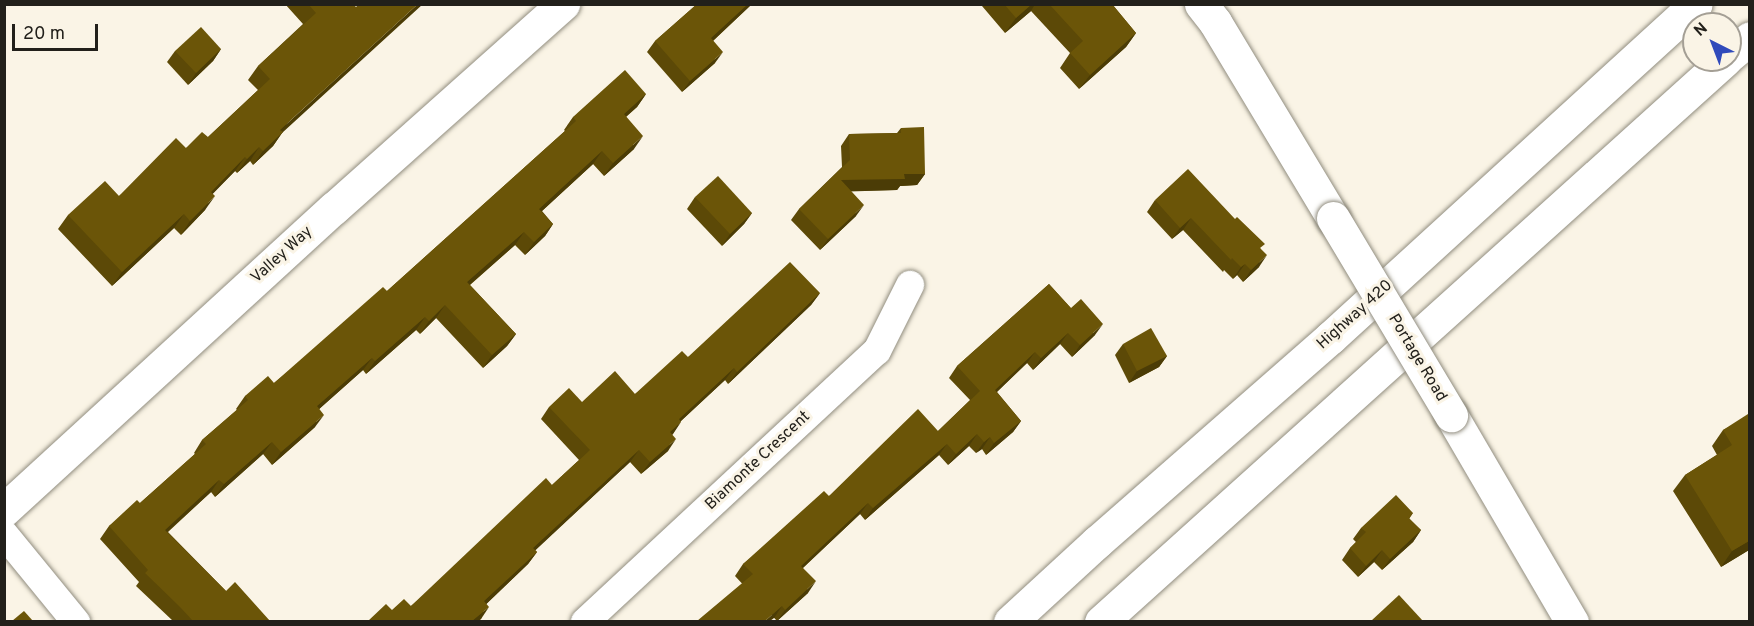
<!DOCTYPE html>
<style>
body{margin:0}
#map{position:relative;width:1754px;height:626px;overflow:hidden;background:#faf4e6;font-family:Overpass,sans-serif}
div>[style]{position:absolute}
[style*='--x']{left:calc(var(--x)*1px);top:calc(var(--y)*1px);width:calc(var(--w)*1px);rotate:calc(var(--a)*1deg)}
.roads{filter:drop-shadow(0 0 2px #918d7f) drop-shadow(0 0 2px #918d7f)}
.street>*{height:28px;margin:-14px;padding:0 14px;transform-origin:14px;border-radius:14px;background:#fff}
.secondary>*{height:33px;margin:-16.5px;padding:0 16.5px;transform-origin:16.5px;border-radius:16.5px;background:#fff}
.highway>*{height:33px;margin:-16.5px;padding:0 16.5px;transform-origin:16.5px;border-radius:16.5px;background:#fff}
.bridges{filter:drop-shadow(0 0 2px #918d7f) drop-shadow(0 0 2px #918d7f)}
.secondary-bridge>*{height:33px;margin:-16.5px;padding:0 16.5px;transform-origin:16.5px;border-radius:16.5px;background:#fff}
.wall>*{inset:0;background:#5c4907}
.shaded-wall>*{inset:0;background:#4b3c06}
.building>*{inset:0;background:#6b5508}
span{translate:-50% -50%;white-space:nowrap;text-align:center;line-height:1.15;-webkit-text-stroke:6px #faf4e6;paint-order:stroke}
.street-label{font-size:16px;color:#22201b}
.frame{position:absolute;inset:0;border:6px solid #22201b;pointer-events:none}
.north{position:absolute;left:1682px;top:12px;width:60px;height:60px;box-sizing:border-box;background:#faf4e6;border:2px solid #a49f95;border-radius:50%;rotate:318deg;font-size:16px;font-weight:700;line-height:24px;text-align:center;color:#22201b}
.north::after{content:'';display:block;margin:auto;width:21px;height:27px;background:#304abb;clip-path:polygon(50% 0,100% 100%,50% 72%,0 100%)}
.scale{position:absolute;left:12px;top:24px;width:86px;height:27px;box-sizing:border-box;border:3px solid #22201b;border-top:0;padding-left:8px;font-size:18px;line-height:21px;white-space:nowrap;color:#22201b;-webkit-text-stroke:4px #faf4e6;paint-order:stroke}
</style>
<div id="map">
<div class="roads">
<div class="street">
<i style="--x:4;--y:534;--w:114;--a:50.7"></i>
<i style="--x:585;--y:622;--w:398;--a:-42.9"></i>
<i style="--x:877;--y:351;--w:74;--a:-63.4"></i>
</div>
<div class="secondary">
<i style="--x:1201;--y:4;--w:23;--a:52"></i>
<i style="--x:1215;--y:22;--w:229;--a:59"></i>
<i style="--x:1451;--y:415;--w:240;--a:59.7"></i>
<i style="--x:4;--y:510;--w:447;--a:-42.5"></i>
<i style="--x:334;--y:208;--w:307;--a:-41.7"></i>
</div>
<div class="highway">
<i style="--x:1730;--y:55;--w:26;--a:-40"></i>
<i style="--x:1010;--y:622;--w:118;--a:-42.6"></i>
<i style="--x:1097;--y:542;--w:310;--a:-41.2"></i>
<i style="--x:1330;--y:338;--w:495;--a:-42.4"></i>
<i style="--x:1101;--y:622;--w:840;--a:-42.01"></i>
</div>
</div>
<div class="bridges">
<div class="secondary-bridge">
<i style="--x:1333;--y:218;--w:230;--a:59.1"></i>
</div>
</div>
<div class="wall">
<i style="clip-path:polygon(285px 4px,353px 4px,282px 133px,273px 146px,253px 165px,250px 161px,237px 173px,235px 171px,212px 194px,205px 210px,181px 235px,174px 228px,112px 286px,58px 229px,68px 215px,119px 196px,186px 148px,208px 137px,258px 90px,248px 80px,258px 66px,303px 24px)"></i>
<i style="clip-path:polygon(697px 4px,752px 4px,713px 41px,715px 63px,682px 92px,647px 52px,655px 41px)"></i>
<i style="clip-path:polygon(983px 4px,1112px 4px,1136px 33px,1126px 47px,1079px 89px,1060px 68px,1070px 53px,1031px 11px,1005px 33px,982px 6px)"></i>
<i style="clip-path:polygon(221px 49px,213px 61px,188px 85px,167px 62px,175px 51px)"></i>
<i style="clip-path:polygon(646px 94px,637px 107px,626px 117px,634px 149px,604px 176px,593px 164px,542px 211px,553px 224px,545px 236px,525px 255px,515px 245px,470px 285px,516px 334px,507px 346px,483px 368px,436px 318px,420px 334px,416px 330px,366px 374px,363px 370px,319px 409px,315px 427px,272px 465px,263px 454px,215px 497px,211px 492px,168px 532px,226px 591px,270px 621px,173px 621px,136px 586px,139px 582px,100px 539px,109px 526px,140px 503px,195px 454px,194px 453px,202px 440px,237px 410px,236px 409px,245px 396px,274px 383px,387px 291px,565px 131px,564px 130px,573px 117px)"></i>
<i style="clip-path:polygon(901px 128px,925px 174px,917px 185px,900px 186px,897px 190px,851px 191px,856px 216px,820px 250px,791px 220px,799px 209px,842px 167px,841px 146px,849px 134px,897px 133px)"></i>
<i style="clip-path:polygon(695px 197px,752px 213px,744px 224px,722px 246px,687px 209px)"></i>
<i style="clip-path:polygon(1155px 200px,1261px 249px,1259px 267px,1243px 282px,1237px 275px,1233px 279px,1224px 270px,1223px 272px,1183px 230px,1172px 239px,1147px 212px)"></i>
<i style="clip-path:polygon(1049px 284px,1095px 335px,1072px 357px,1060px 344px,1033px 370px,1027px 363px,997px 392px,1021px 421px,1013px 432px,986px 455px,982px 449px,976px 453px,969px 446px,948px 465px,939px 455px,865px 520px,860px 514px,803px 568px,808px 593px,777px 621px,735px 576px,743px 564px,829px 496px,938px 431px,970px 400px,949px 378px,957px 366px)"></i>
<i style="clip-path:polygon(820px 293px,811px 305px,728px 384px,725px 380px,681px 421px,672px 435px,668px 451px,641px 474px,630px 462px,535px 550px,537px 552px,528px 564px,486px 604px,481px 619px,478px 621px,368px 621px,392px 610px,411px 606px,552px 485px,579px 460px,541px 419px,549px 407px,635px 394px,688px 357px)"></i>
<i style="clip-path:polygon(1123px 344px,1167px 356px,1159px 367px,1129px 383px,1115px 355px)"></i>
<i style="clip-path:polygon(1749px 417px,1749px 550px,1721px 567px,1673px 491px,1685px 475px,1717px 455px,1712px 446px,1723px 430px)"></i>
<i style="clip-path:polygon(1413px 513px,1409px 519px,1421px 530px,1413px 542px,1382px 570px,1374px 562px,1358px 577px,1342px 560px,1350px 548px,1356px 542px,1353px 539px,1361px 528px)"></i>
</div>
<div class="shaded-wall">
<i style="clip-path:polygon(418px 4px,423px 4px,282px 133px,273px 146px,253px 165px,263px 151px,280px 130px)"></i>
<i style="clip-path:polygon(748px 4px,752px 4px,703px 50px,711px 38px)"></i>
<i style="clip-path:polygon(1032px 4px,1035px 4px,1031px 11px,1005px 33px,1016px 18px)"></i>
<i style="clip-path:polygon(1136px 33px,1126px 47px,1079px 89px,1090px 75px)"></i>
<i style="clip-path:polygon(221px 49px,213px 61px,188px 85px,196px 73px)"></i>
<i style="clip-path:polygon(723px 52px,715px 63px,682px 92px,690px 81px)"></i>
<i style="clip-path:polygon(646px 94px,637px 107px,615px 126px,624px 114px)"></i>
<i style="clip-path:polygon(643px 136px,634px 149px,604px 176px,613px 163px)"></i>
<i style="clip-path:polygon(259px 147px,250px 161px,237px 173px,247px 159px)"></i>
<i style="clip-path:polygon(602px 151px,593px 164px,530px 222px,539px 209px)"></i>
<i style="clip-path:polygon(245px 157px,235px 171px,201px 206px,211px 192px)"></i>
<i style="clip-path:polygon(904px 174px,925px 174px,917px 185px,900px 186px,897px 190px,833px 192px,841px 180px)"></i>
<i style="clip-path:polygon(215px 196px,205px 210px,181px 235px,190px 221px)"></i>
<i style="clip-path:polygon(864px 205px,856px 216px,820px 250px,828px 239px)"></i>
<i style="clip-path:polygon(752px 213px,744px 224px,722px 246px,730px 234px)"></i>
<i style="clip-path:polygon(184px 214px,174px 228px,112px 286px,122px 272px)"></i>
<i style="clip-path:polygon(1191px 218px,1183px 230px,1172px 239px,1180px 228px)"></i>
<i style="clip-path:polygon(553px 224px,545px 236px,525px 255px,534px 242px)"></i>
<i style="clip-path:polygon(524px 232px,515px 245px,458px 295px,467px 282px)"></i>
<i style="clip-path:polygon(1267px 255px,1259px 267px,1243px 282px,1251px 270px)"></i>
<i style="clip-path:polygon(1245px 264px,1237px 275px,1233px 279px,1241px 267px)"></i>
<i style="clip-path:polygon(820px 293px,811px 305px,728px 384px,737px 372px)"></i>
<i style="clip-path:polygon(445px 305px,436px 318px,420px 334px,429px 321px)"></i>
<i style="clip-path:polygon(425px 317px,416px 330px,366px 374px,375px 361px)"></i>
<i style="clip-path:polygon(1103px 324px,1095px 335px,1072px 357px,1080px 345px)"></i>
<i style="clip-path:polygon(1068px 333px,1060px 344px,1033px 370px,1041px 358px)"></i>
<i style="clip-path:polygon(516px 334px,507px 346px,483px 368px,492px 355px)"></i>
<i style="clip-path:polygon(1035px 352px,1027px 363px,987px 401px,995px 390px)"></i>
<i style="clip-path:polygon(1167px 356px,1159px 367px,1129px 383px,1137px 371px)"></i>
<i style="clip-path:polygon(372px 358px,363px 370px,308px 419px,317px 406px)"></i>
<i style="clip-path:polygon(734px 368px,725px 380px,670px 431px,679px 419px)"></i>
<i style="clip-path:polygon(324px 415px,315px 427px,272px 465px,281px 452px)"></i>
<i style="clip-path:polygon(1021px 421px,1013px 432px,986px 455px,994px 443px)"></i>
<i style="clip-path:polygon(681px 422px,673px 434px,661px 445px,670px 432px)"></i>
<i style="clip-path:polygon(977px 434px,969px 446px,948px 465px,956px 454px)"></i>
<i style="clip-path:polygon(990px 437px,982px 449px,976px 453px,984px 442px)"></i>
<i style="clip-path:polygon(676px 439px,668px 451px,641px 474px,650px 462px)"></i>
<i style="clip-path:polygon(272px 442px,263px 454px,215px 497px,224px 484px)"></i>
<i style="clip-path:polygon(947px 444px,939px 455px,865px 520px,873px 508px)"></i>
<i style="clip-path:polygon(639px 450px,630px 462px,525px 560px,533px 548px)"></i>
<i style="clip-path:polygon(219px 480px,211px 492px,156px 542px,165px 530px)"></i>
<i style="clip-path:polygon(868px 503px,860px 514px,793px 577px,801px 566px)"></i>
<i style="clip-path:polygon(1421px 530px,1413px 542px,1382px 570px,1390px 559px)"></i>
<i style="clip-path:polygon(1749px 541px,1749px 550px,1721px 567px,1732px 551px)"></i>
<i style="clip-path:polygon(1382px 550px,1374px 562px,1358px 577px,1366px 566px)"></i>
<i style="clip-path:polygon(537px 552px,528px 564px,476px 614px,484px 601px)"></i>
<i style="clip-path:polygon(816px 581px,808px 593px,777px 621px,785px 610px)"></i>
<i style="clip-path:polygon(782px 606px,774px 618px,770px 621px,765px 621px)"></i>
<i style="clip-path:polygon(489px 607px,481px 619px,478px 621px,472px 621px)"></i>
</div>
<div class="building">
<i style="clip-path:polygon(308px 4px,353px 4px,356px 7px,359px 4px,418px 4px,280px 130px,283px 132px,263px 151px,259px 147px,247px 159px,245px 157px,211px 192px,215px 196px,190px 221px,184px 214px,122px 272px,68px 215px,105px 181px,119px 196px,176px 138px,186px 148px,202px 132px,208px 137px,270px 79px,258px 66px,316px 13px)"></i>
<i style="clip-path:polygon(697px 4px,748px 4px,711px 38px,723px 52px,690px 81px,655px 41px)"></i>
<i style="clip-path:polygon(1004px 4px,1032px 4px,1016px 18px)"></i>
<i style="clip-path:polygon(1049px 4px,1112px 4px,1136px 33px,1090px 75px,1070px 53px,1083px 41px)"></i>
<i style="clip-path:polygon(201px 27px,221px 49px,196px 73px,175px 51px)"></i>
<i style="clip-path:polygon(625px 70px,646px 94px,624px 114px,643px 136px,613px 163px,602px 151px,539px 209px,553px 224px,534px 242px,524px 232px,467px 282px,516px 334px,492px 355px,445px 305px,429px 321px,425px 317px,375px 361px,372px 358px,317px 406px,324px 415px,281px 452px,272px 442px,224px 484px,219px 480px,165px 530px,226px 591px,235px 582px,270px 621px,193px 621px,180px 607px,145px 573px,148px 570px,109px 526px,137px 500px,140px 503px,206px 444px,202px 440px,248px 400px,245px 396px,268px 376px,274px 383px,383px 287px,387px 291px,576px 121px,573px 117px)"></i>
<i style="clip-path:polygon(924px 127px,925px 174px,904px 174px,905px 179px,841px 180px,864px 205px,828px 239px,799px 209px,850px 160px,849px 134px,901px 133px,901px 128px)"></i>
<i style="clip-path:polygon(1188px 169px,1235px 219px,1237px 217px,1265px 244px,1260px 248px,1267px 255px,1251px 270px,1245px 264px,1241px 267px,1232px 258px,1231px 260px,1191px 218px,1180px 228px,1155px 200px)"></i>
<i style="clip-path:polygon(718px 176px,752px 213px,730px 234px,695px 197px)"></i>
<i style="clip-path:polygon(790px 262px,820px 293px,737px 372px,734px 368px,679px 419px,681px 422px,670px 432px,676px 439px,650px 462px,639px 450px,533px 548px,537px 552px,484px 601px,489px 607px,472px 621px,469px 621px,467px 620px,466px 621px,368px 621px,386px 604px,392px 610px,404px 599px,411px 606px,546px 478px,552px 485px,590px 450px,549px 407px,569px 388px,582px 402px,615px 371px,635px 394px,682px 351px,688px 357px)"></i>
<i style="clip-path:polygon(1049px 284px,1071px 308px,1081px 299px,1103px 324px,1080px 345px,1068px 333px,1041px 358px,1035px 352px,995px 390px,1021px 421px,994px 443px,990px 437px,984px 442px,977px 434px,956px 454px,947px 444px,873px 508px,868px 503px,801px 566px,816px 581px,785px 610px,782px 606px,765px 621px,697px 621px,753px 574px,743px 564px,824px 491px,829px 496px,918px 409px,938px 431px,980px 391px,957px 366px)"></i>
<i style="clip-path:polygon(1151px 328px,1167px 356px,1137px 371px,1123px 344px)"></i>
<i style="clip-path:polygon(1748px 414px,1749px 417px,1749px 541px,1732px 551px,1685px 475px,1732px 445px,1723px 430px)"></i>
<i style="clip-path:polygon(1396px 495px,1413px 513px,1409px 518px,1421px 530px,1390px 559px,1382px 550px,1366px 566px,1350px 548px,1366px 532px,1361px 528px)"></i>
<i style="clip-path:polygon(1399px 595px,1423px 621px,1371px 621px)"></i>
<i style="clip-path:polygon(24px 611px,33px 621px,12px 621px)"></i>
</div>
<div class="street-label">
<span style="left:282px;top:255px;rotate:-42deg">Valley Way</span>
<span style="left:1355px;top:315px;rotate:-42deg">Highway 420</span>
<span style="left:1417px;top:358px;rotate:59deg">Portage Road</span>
<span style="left:758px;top:461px;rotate:-43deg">Biamonte Crescent</span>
</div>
<div class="frame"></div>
<div class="north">N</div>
<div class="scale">20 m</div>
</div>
